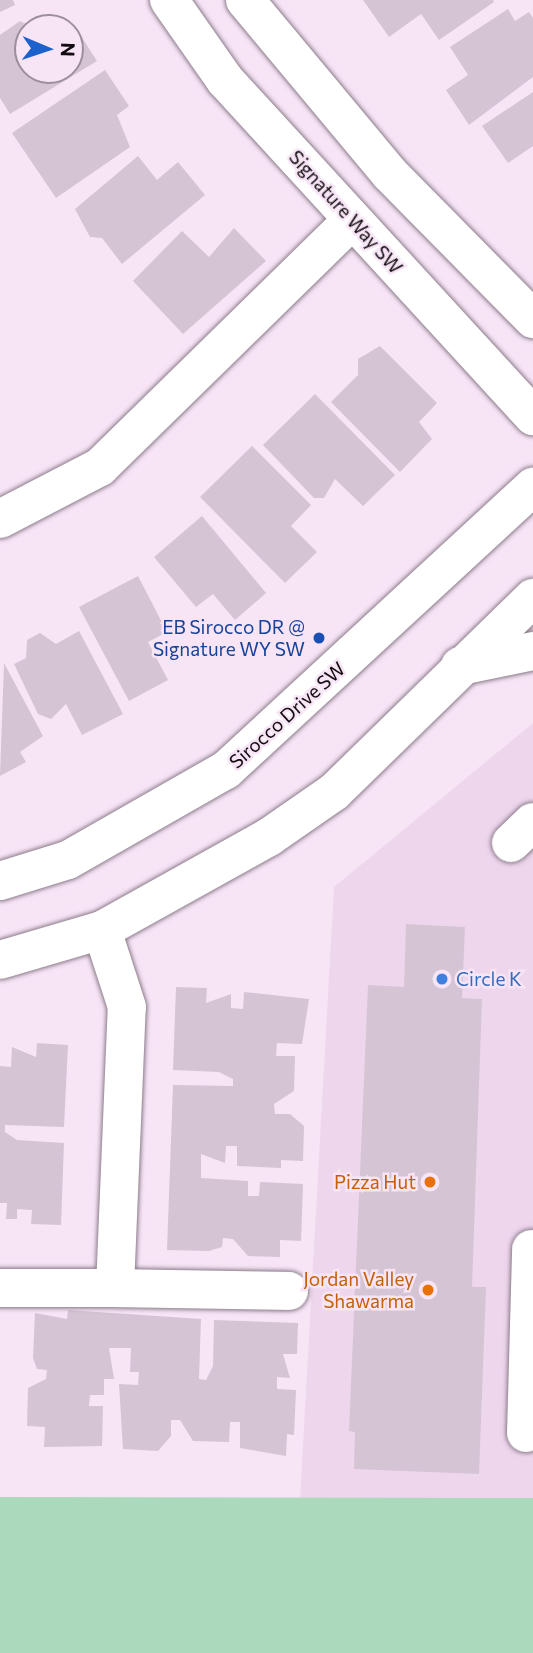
<!DOCTYPE html>
<style>
body{margin:0}
#map{position:relative;width:533px;height:1653px;overflow:hidden;background:#f7e5f6;font-family:Commissioner,sans-serif}
div>[style]{position:absolute}
[style*='--x']{left:calc(var(--x)*1px);top:calc(var(--y)*1px);width:calc(var(--w)*1px);rotate:calc(var(--a)*1deg)}
.built>*{inset:0;background:#eed6ed}
.green>*{inset:0;background:#abd9bc}
.building>*{inset:0;background:#d5c4d4}
.roads{filter:drop-shadow(0 0 2px #8c7c8b) drop-shadow(0 0 2px #8c7c8b)}
.minor>*{height:38px;margin:-19px;padding:0 19px;transform-origin:19px;border-radius:19px;background:#fff}
.dots>*{width:19px;height:19px;translate:-50% -50%;box-sizing:border-box;border:4px solid #f7e5f6;border-radius:50%}
span{translate:-50% -50%;white-space:nowrap;text-align:center;line-height:1.15;-webkit-text-stroke:5px #f7e5f6;paint-order:stroke}
.street-label{font-size:19px;color:#130d12}
.transit-label{font-size:19px;color:#164399}
.right{translate:-100% -50%;text-align:right}
.shop-label{font-size:19px;color:#366cbe}
.left{translate:0 -50%;text-align:left}
.food-label{font-size:19px;color:#c56008}
.north{position:absolute;left:14px;top:14px;width:70px;height:70px;box-sizing:border-box;background:#f7e5f6;border:2px solid #9c8f9b;border-radius:50%;rotate:92deg;font-size:19px;font-weight:700;line-height:28px;text-align:center;color:#130d12}
.north::after{content:'';display:block;margin:auto;width:24px;height:32px;background:#1d61cc;clip-path:polygon(50% 0,100% 100%,50% 72%,0 100%)}
</style>
<div id="map">
<div class="built">
<i style="clip-path:polygon(533px 723px,533px 1498px,300px 1499px,334px 887px)"></i>
</div>
<div class="green">
<i style="clip-path:polygon(0 1497px,533px 1498px,533px 1653px,0 1653px)"></i>
</div>
<div class="building">
<i style="clip-path:polygon(0 0,13px 0,15px 5px,0 12px)"></i>
<i style="clip-path:polygon(363px 0,493px 0,494px 2px,439px 40px,421px 14px,389px 37px)"></i>
<i style="clip-path:polygon(508px 9px,515px 21px,529px 12px,533px 18px,533px 77px,469px 125px,446px 90px,468px 75px,450px 47px)"></i>
<i style="clip-path:polygon(20px 21px,34px 28px,28px 28px,28px 70px,70px 70px,74px 25px,97px 61px,10px 114px,0 98px,0 35px)"></i>
<i style="clip-path:polygon(105px 70px,129px 106px,117px 115px,130px 147px,56px 198px,12px 133px)"></i>
<i style="clip-path:polygon(533px 92px,533px 146px,508px 163px,482px 126px)"></i>
<i style="clip-path:polygon(138px 156px,157px 180px,178px 162px,205px 195px,122px 264px,102px 238px,90px 237px,75px 209px)"></i>
<i style="clip-path:polygon(234px 228px,266px 261px,183px 334px,133px 281px,182px 231px,209px 257px)"></i>
<i style="clip-path:polygon(380px 346px,437px 403px,419px 422px,432px 439px,400px 472px,331px 402px,358px 375px,358px 359px)"></i>
<i style="clip-path:polygon(315px 394px,395px 475px,363px 506px,335px 479px,324px 498px,314px 498px,263px 445px)"></i>
<i style="clip-path:polygon(252px 446px,311px 505px,291px 526px,317px 552px,285px 583px,200px 497px)"></i>
<i style="clip-path:polygon(202px 516px,266px 593px,235px 620px,213px 594px,196px 607px,154px 557px)"></i>
<i style="clip-path:polygon(138px 576px,167px 632px,148px 642px,168px 680px,129px 701px,79px 607px)"></i>
<i style="clip-path:polygon(79px 631px,123px 714px,82px 735px,66px 704px,51px 719px,38px 714px,14px 664px,26px 658px,27px 640px,40px 633px,56px 644px)"></i>
<i style="clip-path:polygon(4px 663px,43px 736px,20px 752px,26px 762px,0 776px)"></i>
<i style="clip-path:polygon(406px 924px,465px 927px,462px 998px,482px 999px,472px 1287px,486px 1287px,479px 1474px,354px 1469px,355px 1432px,349px 1431px,368px 985px,404px 987px)"></i>
<i style="clip-path:polygon(176px 987px,207px 988px,206px 1003px,231px 994px,231px 1008px,243px 1009px,244px 992px,309px 999px,302px 1044px,277px 1043px,276px 1056px,295px 1056px,294px 1091px,274px 1104px,275px 1114px,290px 1114px,304px 1126px,303px 1161px,281px 1160px,281px 1168px,237px 1166px,237px 1146px,226px 1146px,225px 1163px,201px 1154px,201px 1178px,248px 1181px,248px 1196px,259px 1196px,260px 1182px,303px 1184px,301px 1241px,280px 1240px,280px 1257px,248px 1256px,233px 1239px,223px 1238px,222px 1247px,209px 1251px,167px 1250px,173px 1085px,233px 1086px,233px 1079px,219px 1072px,173px 1070px)"></i>
<i style="clip-path:polygon(37px 1043px,68px 1045px,64px 1127px,5px 1125px,5px 1132px,17px 1140px,64px 1143px,61px 1225px,31px 1224px,32px 1210px,17px 1209px,17px 1219px,6px 1219px,7px 1203px,0 1203px,0 1066px,11px 1067px,12px 1047px,36px 1057px)"></i>
<i style="clip-path:polygon(68px 1310px,201px 1319px,199px 1379px,206px 1380px,213px 1366px,214px 1320px,298px 1323px,297px 1354px,283px 1354px,290px 1378px,277px 1377px,277px 1389px,296px 1390px,294px 1435px,287px 1434px,286px 1456px,240px 1448px,240px 1422px,230px 1422px,229px 1442px,193px 1441px,180px 1420px,171px 1420px,171px 1436px,158px 1451px,123px 1449px,119px 1384px,138px 1385px,139px 1372px,130px 1372px,131px 1348px,109px 1348px,114px 1379px,104px 1379px,104px 1395px,90px 1395px,89px 1406px,103px 1406px,102px 1446px,44px 1447px,45px 1427px,27px 1426px,28px 1388px,46px 1379px,47px 1370px,37px 1369px,33px 1358px,35px 1313px,67px 1319px)"></i>
</div>
<div class="roads">
<div class="minor">
<i style="--x:169;--y:0;--w:98;--a:55"></i>
<i style="--x:225;--y:80;--w:456;--a:47.5"></i>
<i style="--x:245;--y:0;--w:226;--a:50.2"></i>
<i style="--x:390;--y:174;--w:204;--a:45.4"></i>
<i style="--x:0;--y:519;--w:113;--a:-27.5"></i>
<i style="--x:100;--y:467;--w:353;--a:-44.4"></i>
<i style="--x:460;--y:666;--w:75;--a:-11.6"></i>
<i style="--x:511;--y:843;--w:30;--a:-44"></i>
<i style="--x:0;--y:881;--w:71;--a:-17.2"></i>
<i style="--x:68;--y:860;--w:182;--a:-29.7"></i>
<i style="--x:226;--y:770;--w:418;--a:-42.7"></i>
<i style="--x:0;--y:960;--w:106;--a:-16.4"></i>
<i style="--x:102;--y:930;--w:191;--a:-29.1"></i>
<i style="--x:269;--y:837;--w:79;--a:-34.7"></i>
<i style="--x:334;--y:792;--w:278;--a:-44.3"></i>
<i style="--x:0;--y:1288;--w:115;--a:0"></i>
<i style="--x:115;--y:1288;--w:281;--a:-87.6"></i>
<i style="--x:127;--y:1007;--w:81;--a:-108"></i>
<i style="--x:115;--y:1288;--w:174;--a:1"></i>
<i style="--x:526;--y:1433;--w:184;--a:-88.4"></i>
</div>
</div>
<div class="dots">
<i style="left:319px;top:638px;background:#1a4fb4"></i>
<i style="left:442px;top:979px;background:#3f7fe0"></i>
<i style="left:430px;top:1182px;background:#e8710a"></i>
<i style="left:428px;top:1290px;background:#e8710a"></i>
</div>
<div class="street-label">
<span style="left:346px;top:212px;rotate:48deg">Signature Way SW</span>
<span style="left:287px;top:715px;rotate:-42deg">Sirocco Drive SW</span>
</div>
<div class="transit-label">
<span class="right" style="left:305px;top:638px">EB Sirocco DR @<br>Signature WY SW</span>
</div>
<div class="shop-label">
<span class="left" style="left:456px;top:979px">Circle K</span>
</div>
<div class="food-label">
<span class="right" style="left:416px;top:1182px">Pizza Hut</span>
<span class="right" style="left:414px;top:1290px">Jordan Valley<br>Shawarma</span>
</div>
<div class="north">N</div>
</div>
